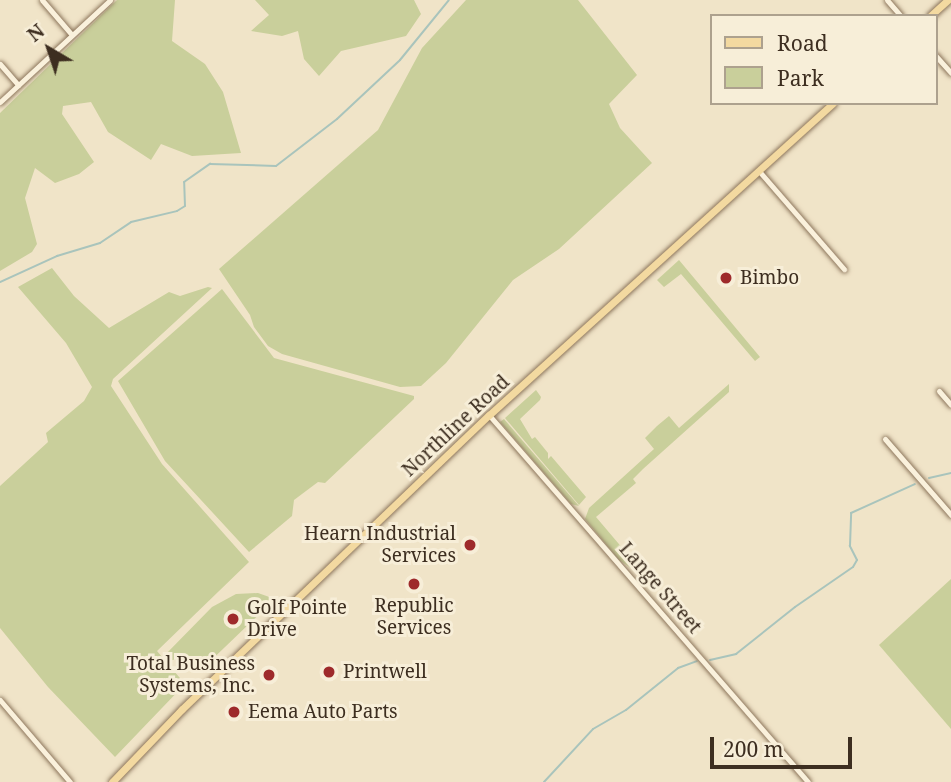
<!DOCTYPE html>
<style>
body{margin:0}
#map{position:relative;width:951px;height:782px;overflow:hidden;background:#f0e4c8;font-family:"Noto Serif",serif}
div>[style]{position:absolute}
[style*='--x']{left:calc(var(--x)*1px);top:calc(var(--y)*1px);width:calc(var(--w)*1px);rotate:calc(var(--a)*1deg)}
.green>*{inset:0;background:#c9cf9b}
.stream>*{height:2px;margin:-1px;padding:0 1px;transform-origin:1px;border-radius:1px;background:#a9c4bc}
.roads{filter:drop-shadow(0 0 2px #8d765c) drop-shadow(0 0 2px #8d765c)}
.minor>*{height:5px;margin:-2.5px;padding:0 2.5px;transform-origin:2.5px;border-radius:2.5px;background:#faf1dc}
.major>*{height:7px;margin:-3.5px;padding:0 3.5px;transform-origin:3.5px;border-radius:3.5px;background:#f3d9a0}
.dots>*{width:19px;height:19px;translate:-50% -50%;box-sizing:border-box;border:4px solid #f7eed8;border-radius:50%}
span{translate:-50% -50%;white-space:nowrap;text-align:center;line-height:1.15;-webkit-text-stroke:6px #f7eed8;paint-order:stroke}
.poi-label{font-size:19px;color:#3d2e20}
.left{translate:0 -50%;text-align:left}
.right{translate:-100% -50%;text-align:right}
.street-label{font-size:19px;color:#3d2e20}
.legend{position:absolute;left:710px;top:14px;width:228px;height:91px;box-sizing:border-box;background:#f7eed8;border:2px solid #ada18e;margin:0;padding:9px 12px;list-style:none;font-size:21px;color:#3d2e20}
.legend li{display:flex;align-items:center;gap:14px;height:35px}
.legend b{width:35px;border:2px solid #ada18e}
.north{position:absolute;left:14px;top:14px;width:70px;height:70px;-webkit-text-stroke:5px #f7eed8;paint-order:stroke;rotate:321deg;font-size:19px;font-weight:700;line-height:28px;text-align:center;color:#3d2e20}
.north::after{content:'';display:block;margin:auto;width:24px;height:32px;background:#3d2e20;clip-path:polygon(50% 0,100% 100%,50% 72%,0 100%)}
.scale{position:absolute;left:710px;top:737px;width:142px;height:32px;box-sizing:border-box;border:4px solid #3d2e20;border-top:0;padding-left:9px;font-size:21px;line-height:24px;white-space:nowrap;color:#3d2e20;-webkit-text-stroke:5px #f7eed8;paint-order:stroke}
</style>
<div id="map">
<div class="green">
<i style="clip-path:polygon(117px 0,175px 0,172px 41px,205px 64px,223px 92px,241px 153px,192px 156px,161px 144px,151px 160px,108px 132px,91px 102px,63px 106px,62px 114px,94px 162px,79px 174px,55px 183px,35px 168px,25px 198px,37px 244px,32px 252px,0 271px,0 113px)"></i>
<i style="clip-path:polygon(255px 0,414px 0,421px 14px,406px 36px,341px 51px,319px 76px,304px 59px,298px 31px,282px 36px,251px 31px,269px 15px)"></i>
<i style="clip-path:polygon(466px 0,578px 0,637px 75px,609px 104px,620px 128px,652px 163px,559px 249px,513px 280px,446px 363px,421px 386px,400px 387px,282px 354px,268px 346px,254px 327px,250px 315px,219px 269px,378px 130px,422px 48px)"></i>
<i style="clip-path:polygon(679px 260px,760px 357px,755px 361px,681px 274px,664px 287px,657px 280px)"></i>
<i style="clip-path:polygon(52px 268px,74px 296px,109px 328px,169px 292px,180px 296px,208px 287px,212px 288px,113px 379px,111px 386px,162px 464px,249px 562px,157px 651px,185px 684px,115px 757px,48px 687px,0 628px,0 486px,48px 442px,46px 433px,84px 401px,92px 387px,66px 343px,18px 287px)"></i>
<i style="clip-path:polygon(222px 289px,274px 358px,414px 396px,414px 399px,325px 483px,318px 482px,294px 500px,292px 516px,249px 552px,165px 461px,118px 381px)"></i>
<i style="clip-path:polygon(729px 384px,729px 392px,643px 469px,633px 479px,636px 483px,596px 517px,635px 563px,636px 566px,631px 568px,619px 560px,585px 519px,589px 508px,654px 449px,645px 438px,657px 426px,669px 416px,679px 428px)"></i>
<i style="clip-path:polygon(536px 390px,541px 397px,540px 400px,520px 419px,532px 439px,535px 437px,548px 453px,548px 459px,551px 456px,586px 497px,579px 505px,505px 418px)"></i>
<i style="clip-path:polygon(504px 419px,579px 506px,571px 504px,500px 422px)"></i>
<i style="clip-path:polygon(951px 579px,951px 729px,879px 645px)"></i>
<i style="clip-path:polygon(258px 593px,275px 599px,199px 672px,198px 660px,182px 658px,168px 661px,164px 656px,212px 607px,236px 594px)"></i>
</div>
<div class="stream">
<i style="--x:0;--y:282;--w:63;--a:-24.5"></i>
<i style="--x:57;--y:256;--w:45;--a:-16.8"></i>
<i style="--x:100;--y:243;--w:37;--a:-34"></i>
<i style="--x:131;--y:222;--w:47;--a:-13.4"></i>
<i style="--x:177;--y:211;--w:9;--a:-32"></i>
<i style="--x:185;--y:206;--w:24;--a:-92"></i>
<i style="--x:184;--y:182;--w:32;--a:-35"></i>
<i style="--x:210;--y:164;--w:66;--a:1.7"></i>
<i style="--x:276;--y:166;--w:77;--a:-37.6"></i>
<i style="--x:337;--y:119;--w:86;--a:-43.1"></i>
<i style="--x:400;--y:60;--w:77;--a:-50.8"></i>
<i style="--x:929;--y:478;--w:23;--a:-13"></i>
<i style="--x:710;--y:660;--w:27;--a:-13"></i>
<i style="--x:736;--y:654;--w:75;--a:-38.5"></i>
<i style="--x:795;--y:607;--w:70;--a:-34.6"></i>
<i style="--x:853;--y:567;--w:8;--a:-60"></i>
<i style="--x:857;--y:560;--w:16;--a:-117"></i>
<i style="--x:850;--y:546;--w:33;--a:-88"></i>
<i style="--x:851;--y:513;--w:70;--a:-24.4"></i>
<i style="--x:544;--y:782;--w:72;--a:-47.2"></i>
<i style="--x:593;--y:729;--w:38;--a:-30"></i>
<i style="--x:626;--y:710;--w:67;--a:-38.9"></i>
<i style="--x:678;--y:668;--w:20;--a:-20"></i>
</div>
<div class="roads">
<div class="minor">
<i style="--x:42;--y:0;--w:46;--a:49.4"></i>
<i style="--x:887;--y:0;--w:21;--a:49"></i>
<i style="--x:935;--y:55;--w:24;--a:48"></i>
<i style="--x:0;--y:64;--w:28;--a:49"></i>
<i style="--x:0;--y:102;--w:150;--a:-42.8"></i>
<i style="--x:759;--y:171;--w:130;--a:49.1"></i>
<i style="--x:939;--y:391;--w:18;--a:49"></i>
<i style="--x:489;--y:415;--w:486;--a:49"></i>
<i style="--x:885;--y:439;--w:101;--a:49"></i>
<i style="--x:0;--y:700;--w:108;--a:49.5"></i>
</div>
<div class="major">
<i style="--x:930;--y:16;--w:24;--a:-42"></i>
<i style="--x:112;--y:782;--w:101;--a:-46.2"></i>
<i style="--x:182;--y:709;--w:425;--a:-43.8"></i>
<i style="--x:489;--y:415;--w:464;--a:-42.2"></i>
</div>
</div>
<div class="dots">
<i style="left:726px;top:278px;background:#9e2a2b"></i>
<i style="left:470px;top:545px;background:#9e2a2b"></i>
<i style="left:414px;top:584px;background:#9e2a2b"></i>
<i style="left:233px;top:619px;background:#9e2a2b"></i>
<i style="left:329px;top:672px;background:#9e2a2b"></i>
<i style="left:269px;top:675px;background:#9e2a2b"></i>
<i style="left:234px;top:712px;background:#9e2a2b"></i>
</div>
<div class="poi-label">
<span class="left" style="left:740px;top:278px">Bimbo</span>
<span class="right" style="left:456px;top:545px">Hearn Industrial<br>Services</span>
<span style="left:414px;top:617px">Republic<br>Services</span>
<span class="left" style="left:247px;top:619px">Golf Pointe<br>Drive</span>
<span class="right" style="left:255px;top:675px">Total Business<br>Systems, Inc.</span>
<span class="left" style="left:343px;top:672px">Printwell</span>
<span class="left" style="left:248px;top:712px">Eema Auto Parts</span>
</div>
<div class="street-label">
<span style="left:456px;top:426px;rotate:-43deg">Northline Road</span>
<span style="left:660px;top:588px;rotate:49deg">Lange Street</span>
</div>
<ul class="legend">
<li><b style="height:9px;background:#f3d9a0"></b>Road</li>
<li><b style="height:19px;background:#c9cf9b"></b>Park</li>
</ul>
<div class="north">N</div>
<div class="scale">200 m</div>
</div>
